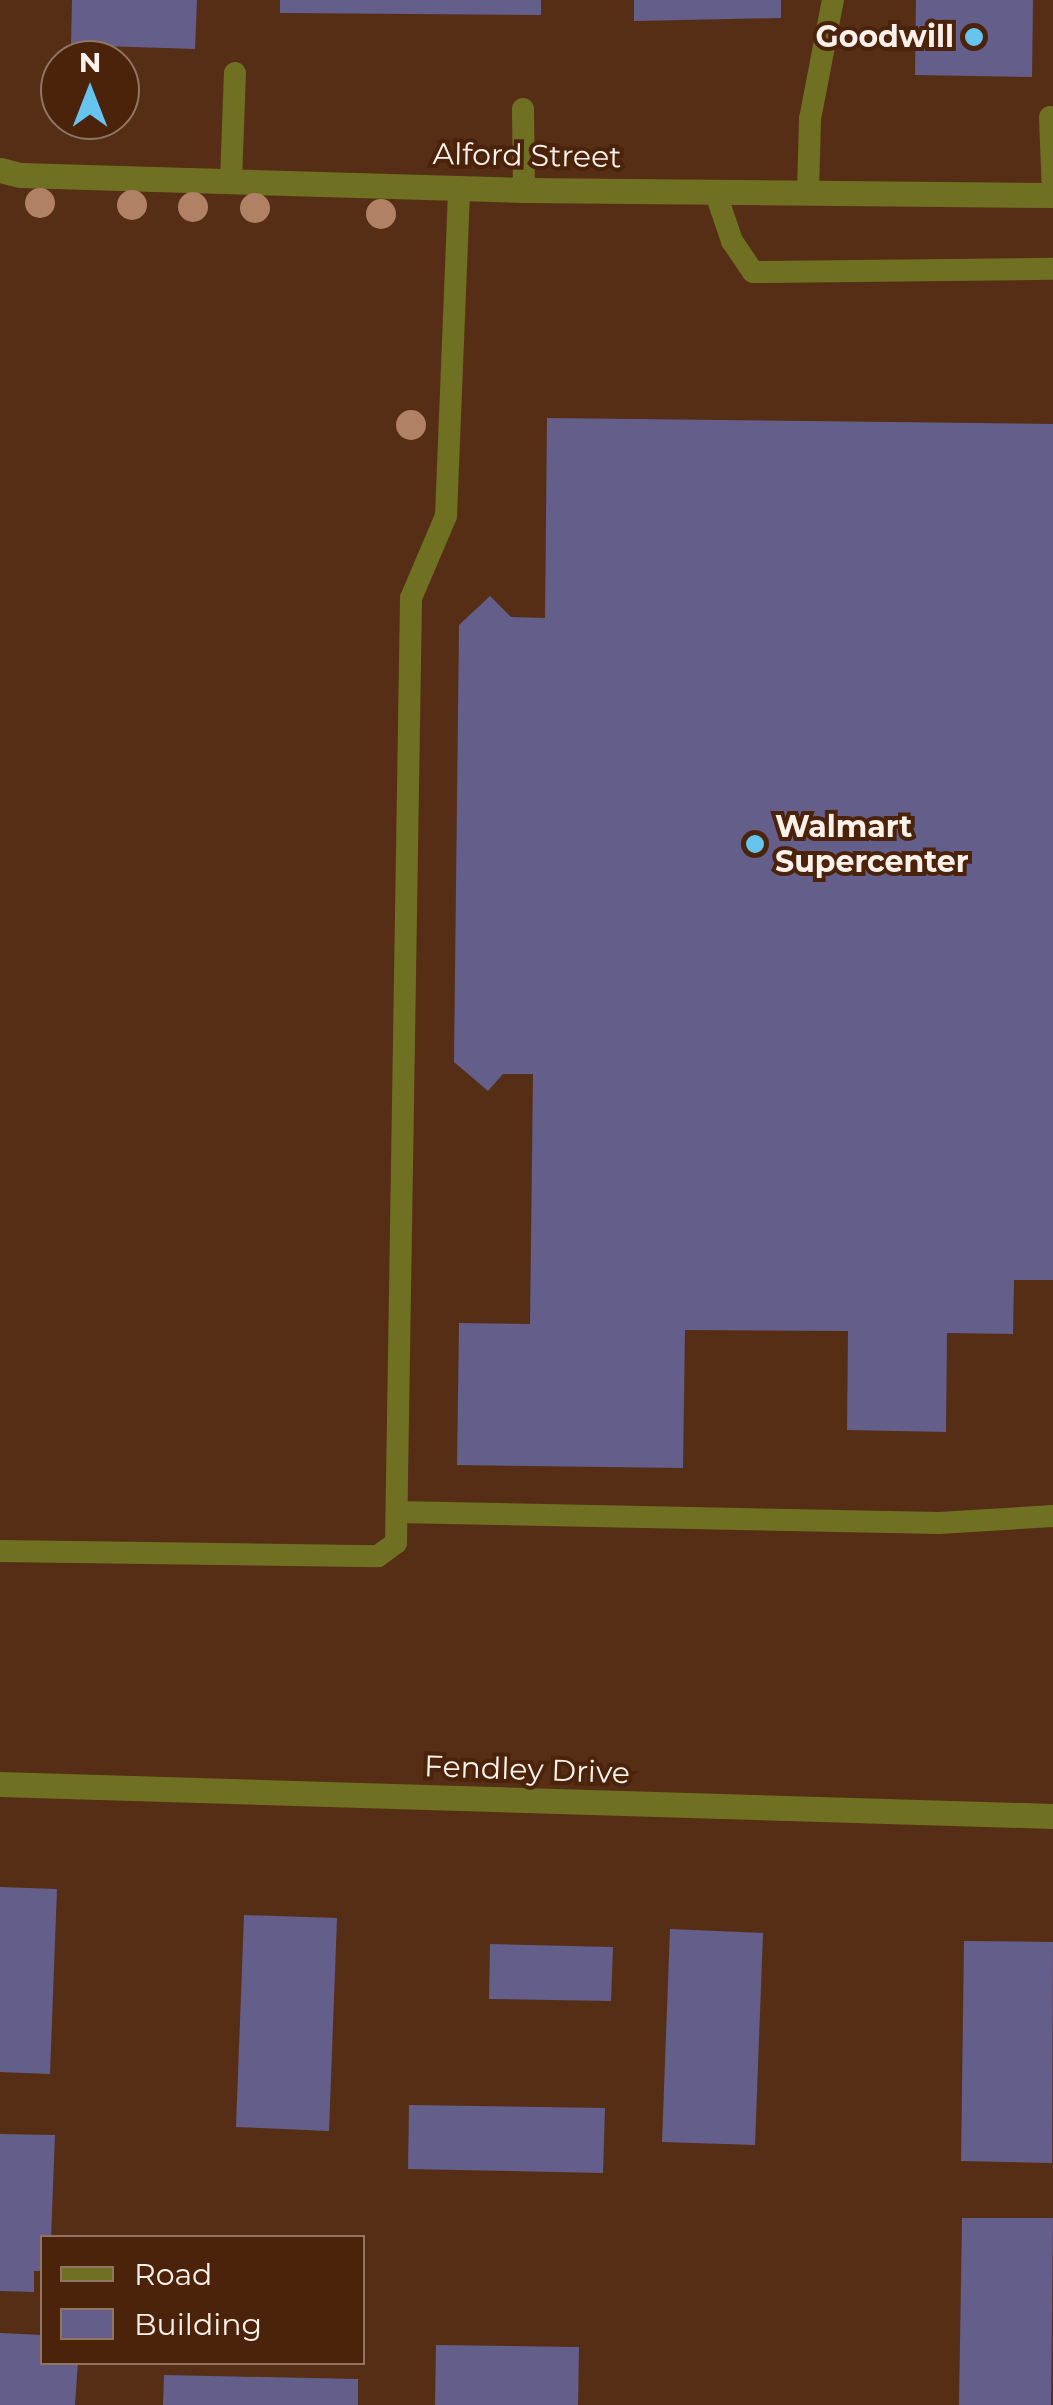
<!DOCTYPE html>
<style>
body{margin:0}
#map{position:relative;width:1053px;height:2405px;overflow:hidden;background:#562e16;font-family:Montserrat,sans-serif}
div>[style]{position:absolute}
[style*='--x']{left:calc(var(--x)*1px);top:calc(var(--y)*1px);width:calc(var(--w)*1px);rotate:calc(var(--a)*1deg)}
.building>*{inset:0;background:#645e8a}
.lane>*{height:22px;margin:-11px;padding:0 11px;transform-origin:11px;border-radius:11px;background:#6f7022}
.street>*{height:25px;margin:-12.5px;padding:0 12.5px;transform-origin:12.5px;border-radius:12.5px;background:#6f7022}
.trees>*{width:30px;height:30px;margin:-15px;border-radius:50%;background:#b18166}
.dots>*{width:28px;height:28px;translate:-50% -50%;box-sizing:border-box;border:5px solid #4a230a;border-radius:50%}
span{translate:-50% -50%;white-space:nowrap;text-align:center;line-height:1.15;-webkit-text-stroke:8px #4a230a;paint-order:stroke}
.poi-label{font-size:30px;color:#fcf1eb;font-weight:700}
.right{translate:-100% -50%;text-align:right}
.left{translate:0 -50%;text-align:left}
.street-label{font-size:30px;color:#fcf1eb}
.legend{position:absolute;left:40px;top:2235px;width:325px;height:130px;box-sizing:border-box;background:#4a230a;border:2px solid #917564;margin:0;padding:12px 18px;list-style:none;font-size:30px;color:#fcf1eb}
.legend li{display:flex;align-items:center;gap:20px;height:50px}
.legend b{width:50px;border:2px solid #917564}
.north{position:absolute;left:40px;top:40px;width:100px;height:100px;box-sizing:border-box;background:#4a230a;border:2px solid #917564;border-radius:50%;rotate:0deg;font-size:28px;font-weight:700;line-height:40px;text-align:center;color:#fcf1eb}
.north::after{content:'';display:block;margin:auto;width:35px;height:45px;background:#66c4ef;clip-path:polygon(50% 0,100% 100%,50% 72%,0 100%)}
</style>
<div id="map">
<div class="building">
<i style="clip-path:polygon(72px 0,197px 0,195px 49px,71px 45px)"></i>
<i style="clip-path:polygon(280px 0,541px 0,541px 15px,280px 13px)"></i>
<i style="clip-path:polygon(634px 0,781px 0,781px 18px,634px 21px)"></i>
<i style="clip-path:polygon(916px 0,1033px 0,1032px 77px,915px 75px)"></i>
<i style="clip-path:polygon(547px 418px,1053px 424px,1053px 1280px,1014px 1280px,1013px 1334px,947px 1333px,946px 1432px,847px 1430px,848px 1331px,685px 1330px,683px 1468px,457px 1465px,459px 1323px,530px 1324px,533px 1074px,503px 1074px,488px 1091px,454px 1062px,459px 625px,490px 596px,511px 617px,545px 618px)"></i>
<i style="clip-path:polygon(0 1887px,57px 1889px,50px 2074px,0 2072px)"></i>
<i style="clip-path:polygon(244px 1915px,337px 1918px,329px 2131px,236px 2127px)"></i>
<i style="clip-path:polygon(670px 1929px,763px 1933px,755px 2145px,662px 2142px)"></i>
<i style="clip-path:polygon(964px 1941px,1053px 1942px,1052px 2163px,961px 2161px)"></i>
<i style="clip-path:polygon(490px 1944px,613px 1947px,611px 2001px,489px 1999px)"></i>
<i style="clip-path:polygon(409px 2105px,605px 2108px,603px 2173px,408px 2169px)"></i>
<i style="clip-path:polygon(0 2134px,55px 2135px,51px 2238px,42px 2238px,42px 2271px,34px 2271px,34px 2292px,0 2291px)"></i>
<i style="clip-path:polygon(962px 2218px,1053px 2218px,1051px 2405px,959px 2405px)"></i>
<i style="clip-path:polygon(0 2333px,42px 2335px,42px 2362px,78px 2362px,75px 2405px,0 2405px)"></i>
<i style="clip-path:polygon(436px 2345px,579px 2347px,578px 2405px,435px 2405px)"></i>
<i style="clip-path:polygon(164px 2375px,358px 2379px,358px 2405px,163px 2405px)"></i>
</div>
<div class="lane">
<i style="--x:523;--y:109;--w:81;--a:89.3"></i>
<i style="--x:1050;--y:117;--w:78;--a:87.8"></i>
<i style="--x:231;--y:181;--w:108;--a:-87.9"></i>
<i style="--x:715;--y:191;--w:53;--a:71.2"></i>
<i style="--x:732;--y:241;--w:37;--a:56"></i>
<i style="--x:753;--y:272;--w:300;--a:-0.6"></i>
<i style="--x:808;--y:192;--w:73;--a:-88.4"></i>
<i style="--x:810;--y:119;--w:121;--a:-79.1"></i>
<i style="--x:397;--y:1512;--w:542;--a:1.16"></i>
<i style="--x:939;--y:1523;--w:114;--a:-3.5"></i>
<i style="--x:0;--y:1551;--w:378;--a:0.8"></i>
<i style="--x:378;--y:1556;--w:22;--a:-36"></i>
<i style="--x:396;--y:1543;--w:945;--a:-89.09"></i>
<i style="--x:411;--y:598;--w:89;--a:-66.9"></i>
<i style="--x:446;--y:516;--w:329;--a:-87.7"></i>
</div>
<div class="street">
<i style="--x:0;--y:170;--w:21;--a:14"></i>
<i style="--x:20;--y:175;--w:504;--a:1.7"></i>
<i style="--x:524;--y:190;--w:529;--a:0.54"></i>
<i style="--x:0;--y:1784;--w:1053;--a:1.74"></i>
</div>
<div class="trees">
<i style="left:40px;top:203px"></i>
<i style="left:132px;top:205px"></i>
<i style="left:193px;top:207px"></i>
<i style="left:255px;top:208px"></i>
<i style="left:381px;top:214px"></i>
<i style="left:411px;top:425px"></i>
</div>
<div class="dots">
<i style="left:974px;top:37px;background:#66c4ef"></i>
<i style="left:755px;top:844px;background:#66c4ef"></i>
</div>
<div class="poi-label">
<span class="right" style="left:954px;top:37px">Goodwill</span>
<span class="left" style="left:775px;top:844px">Walmart<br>Supercenter</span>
</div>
<div class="street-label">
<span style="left:527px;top:156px;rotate:1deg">Alford Street</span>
<span style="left:527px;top:1770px;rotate:2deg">Fendley Drive</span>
</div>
<ul class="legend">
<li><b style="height:12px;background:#6f7022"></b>Road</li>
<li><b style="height:28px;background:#645e8a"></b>Building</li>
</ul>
<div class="north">N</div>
</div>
